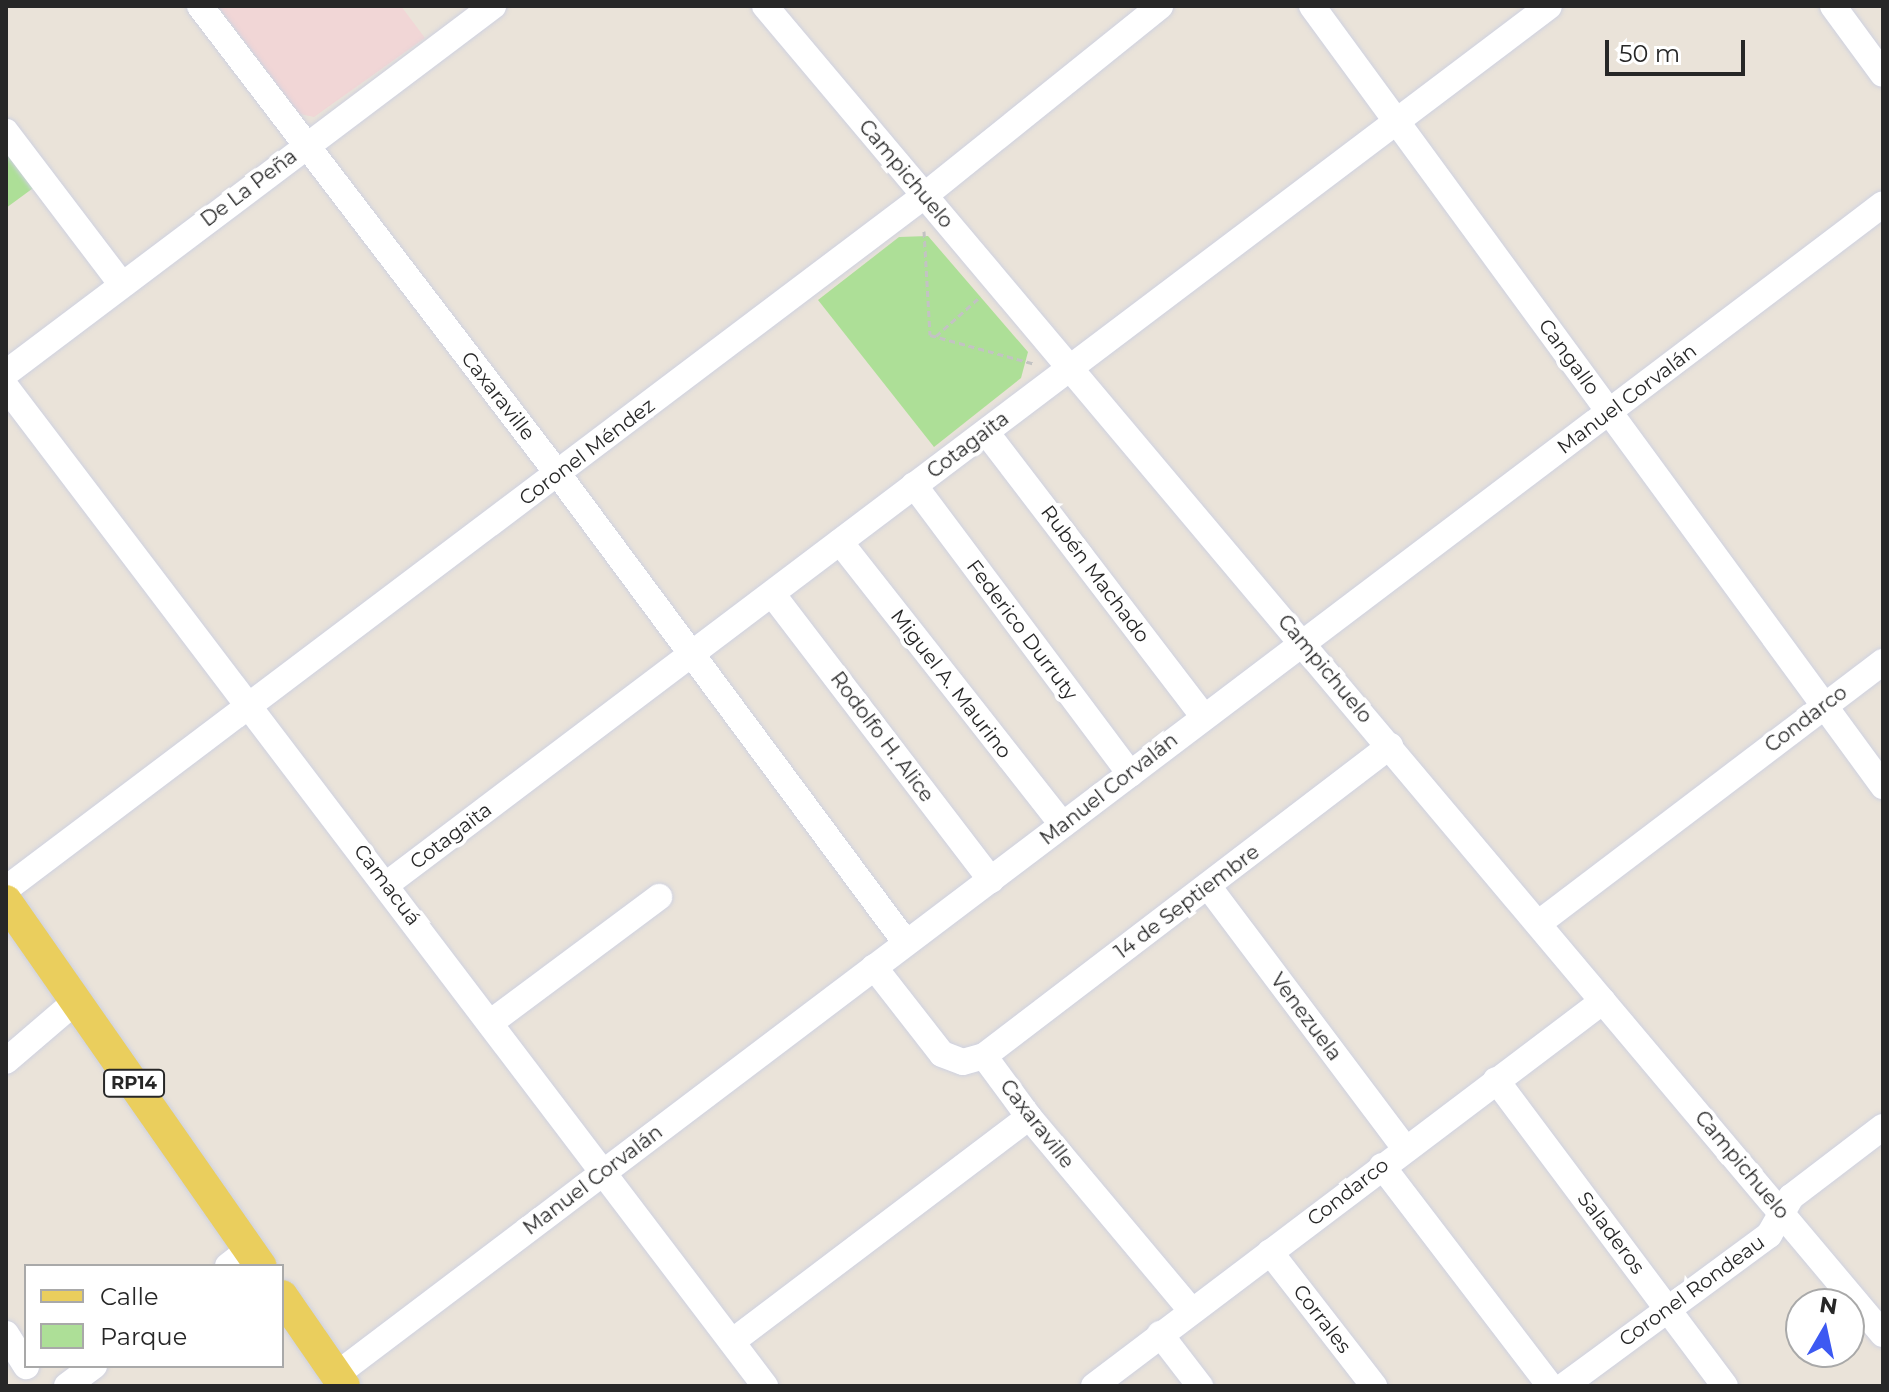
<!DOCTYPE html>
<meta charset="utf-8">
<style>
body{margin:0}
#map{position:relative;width:1889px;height:1392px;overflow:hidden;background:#eae3d9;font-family:Montserrat,sans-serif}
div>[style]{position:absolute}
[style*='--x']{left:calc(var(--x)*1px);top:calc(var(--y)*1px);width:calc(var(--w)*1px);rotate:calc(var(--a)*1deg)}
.medical>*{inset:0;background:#f1d6d6}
.green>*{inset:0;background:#addf97}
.path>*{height:3px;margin-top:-1.5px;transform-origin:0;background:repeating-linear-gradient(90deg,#c3c3c3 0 6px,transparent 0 10px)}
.roads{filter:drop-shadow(0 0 2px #ced1e0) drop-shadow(0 0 2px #ced1e0)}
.minor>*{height:26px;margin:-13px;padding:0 13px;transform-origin:13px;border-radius:13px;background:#fff}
.major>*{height:32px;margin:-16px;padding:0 16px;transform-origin:16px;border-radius:16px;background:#eace5d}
span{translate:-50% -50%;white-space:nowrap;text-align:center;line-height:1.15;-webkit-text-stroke:8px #fff;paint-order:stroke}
.shield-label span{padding:2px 6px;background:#fff;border:2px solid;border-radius:6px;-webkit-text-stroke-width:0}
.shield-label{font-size:18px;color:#272727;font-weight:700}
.street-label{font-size:20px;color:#272727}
.frame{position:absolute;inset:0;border:8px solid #272727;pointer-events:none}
.legend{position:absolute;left:24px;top:1264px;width:260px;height:104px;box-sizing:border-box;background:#fff;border:2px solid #a9a9a9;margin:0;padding:10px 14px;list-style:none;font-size:24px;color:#272727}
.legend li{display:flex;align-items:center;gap:16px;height:40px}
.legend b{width:40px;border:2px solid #a9a9a9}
.north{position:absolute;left:1785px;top:1288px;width:80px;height:80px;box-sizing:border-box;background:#fff;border:2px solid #a9a9a9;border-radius:50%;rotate:9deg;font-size:22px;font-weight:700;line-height:32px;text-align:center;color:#272727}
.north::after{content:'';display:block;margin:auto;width:28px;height:36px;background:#3d59f2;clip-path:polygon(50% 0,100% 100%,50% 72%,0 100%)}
.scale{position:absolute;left:1605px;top:40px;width:140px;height:36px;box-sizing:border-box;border:4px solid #272727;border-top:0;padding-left:10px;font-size:24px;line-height:28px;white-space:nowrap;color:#272727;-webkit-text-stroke:6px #fff;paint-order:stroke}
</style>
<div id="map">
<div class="medical">
<i style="clip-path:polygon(218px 6px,401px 6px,425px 38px,314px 117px,300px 114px)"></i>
</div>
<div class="green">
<i style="clip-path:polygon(6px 148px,36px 186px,6px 208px)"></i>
<i style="clip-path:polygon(928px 236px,1028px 352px,1021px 378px,934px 447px,818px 300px,899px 237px)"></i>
</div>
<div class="path">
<i style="--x:924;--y:231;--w:104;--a:86.7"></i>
<i style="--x:930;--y:335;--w:109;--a:15.4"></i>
<i style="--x:936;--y:336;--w:60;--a:-41.6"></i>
</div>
<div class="roads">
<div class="minor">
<i style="--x:200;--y:6;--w:589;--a:52.59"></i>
<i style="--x:558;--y:474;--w:584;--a:53.42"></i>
<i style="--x:765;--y:6;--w:1736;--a:49.91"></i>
<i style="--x:1312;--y:6;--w:967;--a:53.79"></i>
<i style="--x:1833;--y:6;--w:84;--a:53.7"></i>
<i style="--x:6;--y:132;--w:192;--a:52.8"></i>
<i style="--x:6;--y:373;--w:610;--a:-37"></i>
<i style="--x:6;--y:387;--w:1255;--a:52.77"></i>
<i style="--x:986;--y:432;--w:359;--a:52.6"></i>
<i style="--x:914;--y:485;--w:361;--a:53.2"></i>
<i style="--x:840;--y:542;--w:360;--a:51.8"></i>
<i style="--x:773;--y:595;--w:359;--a:52.6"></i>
<i style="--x:387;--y:884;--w:1456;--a:-37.07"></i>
<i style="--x:1208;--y:886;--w:328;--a:53.1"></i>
<i style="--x:6;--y:889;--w:1150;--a:-37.05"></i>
<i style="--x:924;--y:196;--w:303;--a:-38.8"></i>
<i style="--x:1539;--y:923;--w:432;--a:-37.2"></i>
<i style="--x:874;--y:967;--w:110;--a:52"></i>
<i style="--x:942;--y:1054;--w:22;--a:21"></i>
<i style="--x:963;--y:1062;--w:22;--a:-16"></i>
<i style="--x:984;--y:1056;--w:76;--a:53.6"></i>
<i style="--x:1029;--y:1117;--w:252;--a:50"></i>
<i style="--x:490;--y:1023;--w:211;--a:-36.7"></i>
<i style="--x:984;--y:1056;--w:511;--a:-37.36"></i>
<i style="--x:6;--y:1061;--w:92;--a:-40.6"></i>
<i style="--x:1496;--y:1080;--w:382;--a:53.2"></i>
<i style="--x:1382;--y:1166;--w:277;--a:52.6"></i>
<i style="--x:1270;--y:1252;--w:170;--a:52.2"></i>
<i style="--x:228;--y:1266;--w:28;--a:-38"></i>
<i style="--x:6;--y:1334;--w:38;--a:58"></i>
<i style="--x:1160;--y:1334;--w:66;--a:52.4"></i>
<i style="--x:733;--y:1341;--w:371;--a:-37.1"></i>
<i style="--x:336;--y:1375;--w:1940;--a:-37.12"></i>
<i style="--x:67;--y:1386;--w:34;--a:-37"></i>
<i style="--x:1094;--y:1386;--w:638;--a:-37.1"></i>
<i style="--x:1564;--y:1386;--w:255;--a:-36.4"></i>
<i style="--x:1769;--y:1235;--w:44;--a:-59.9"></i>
<i style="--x:1791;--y:1197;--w:116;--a:-37.3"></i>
</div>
<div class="major">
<i style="--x:6;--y:901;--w:445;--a:55.1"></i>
<i style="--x:282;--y:1296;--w:109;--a:55.4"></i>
</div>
</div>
<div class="shield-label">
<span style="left:134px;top:1083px">RP14</span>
</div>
<div class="street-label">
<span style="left:906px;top:174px;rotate:50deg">Campichuelo</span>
<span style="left:249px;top:188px;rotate:-37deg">De La Peña</span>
<span style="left:1569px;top:357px;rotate:54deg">Cangallo</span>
<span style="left:498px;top:396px;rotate:52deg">Caxaraville</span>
<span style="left:1627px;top:399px;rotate:-37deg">Manuel Corvalán</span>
<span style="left:968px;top:445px;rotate:-37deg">Cotagaita</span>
<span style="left:587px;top:452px;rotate:-37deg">Coronel Méndez</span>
<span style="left:1095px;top:574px;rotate:53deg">Rubén Machado</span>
<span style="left:1022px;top:630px;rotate:53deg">Federico Durruty</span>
<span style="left:1325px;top:669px;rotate:50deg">Campichuelo</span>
<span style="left:951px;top:684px;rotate:52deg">Miguel A. Maurino</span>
<span style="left:1806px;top:719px;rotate:-37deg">Condarco</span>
<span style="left:882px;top:737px;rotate:53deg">Rodolfo H. Alice</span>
<span style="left:1109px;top:789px;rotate:-38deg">Manuel Corvalán</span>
<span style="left:451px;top:836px;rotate:-37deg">Cotagaita</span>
<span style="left:387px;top:885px;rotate:53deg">Camacuá</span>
<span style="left:1187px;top:902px;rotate:-37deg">14 de Septiembre</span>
<span style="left:1306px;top:1017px;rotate:53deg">Venezuela</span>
<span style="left:1037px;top:1124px;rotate:52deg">Caxaraville</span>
<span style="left:1742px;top:1165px;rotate:50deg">Campichuelo</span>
<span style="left:593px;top:1180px;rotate:-37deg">Manuel Corvalán</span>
<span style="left:1348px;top:1192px;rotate:-38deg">Condarco</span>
<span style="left:1611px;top:1233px;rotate:53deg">Saladeros</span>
<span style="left:1692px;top:1291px;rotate:-36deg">Coronel Rondeau</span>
<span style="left:1322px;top:1319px;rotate:52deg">Corrales</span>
</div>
<div class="frame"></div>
<ul class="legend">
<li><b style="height:10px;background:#eace5d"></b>Calle</li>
<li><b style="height:22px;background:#addf97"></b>Parque</li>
</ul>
<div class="north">N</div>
<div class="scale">50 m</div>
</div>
